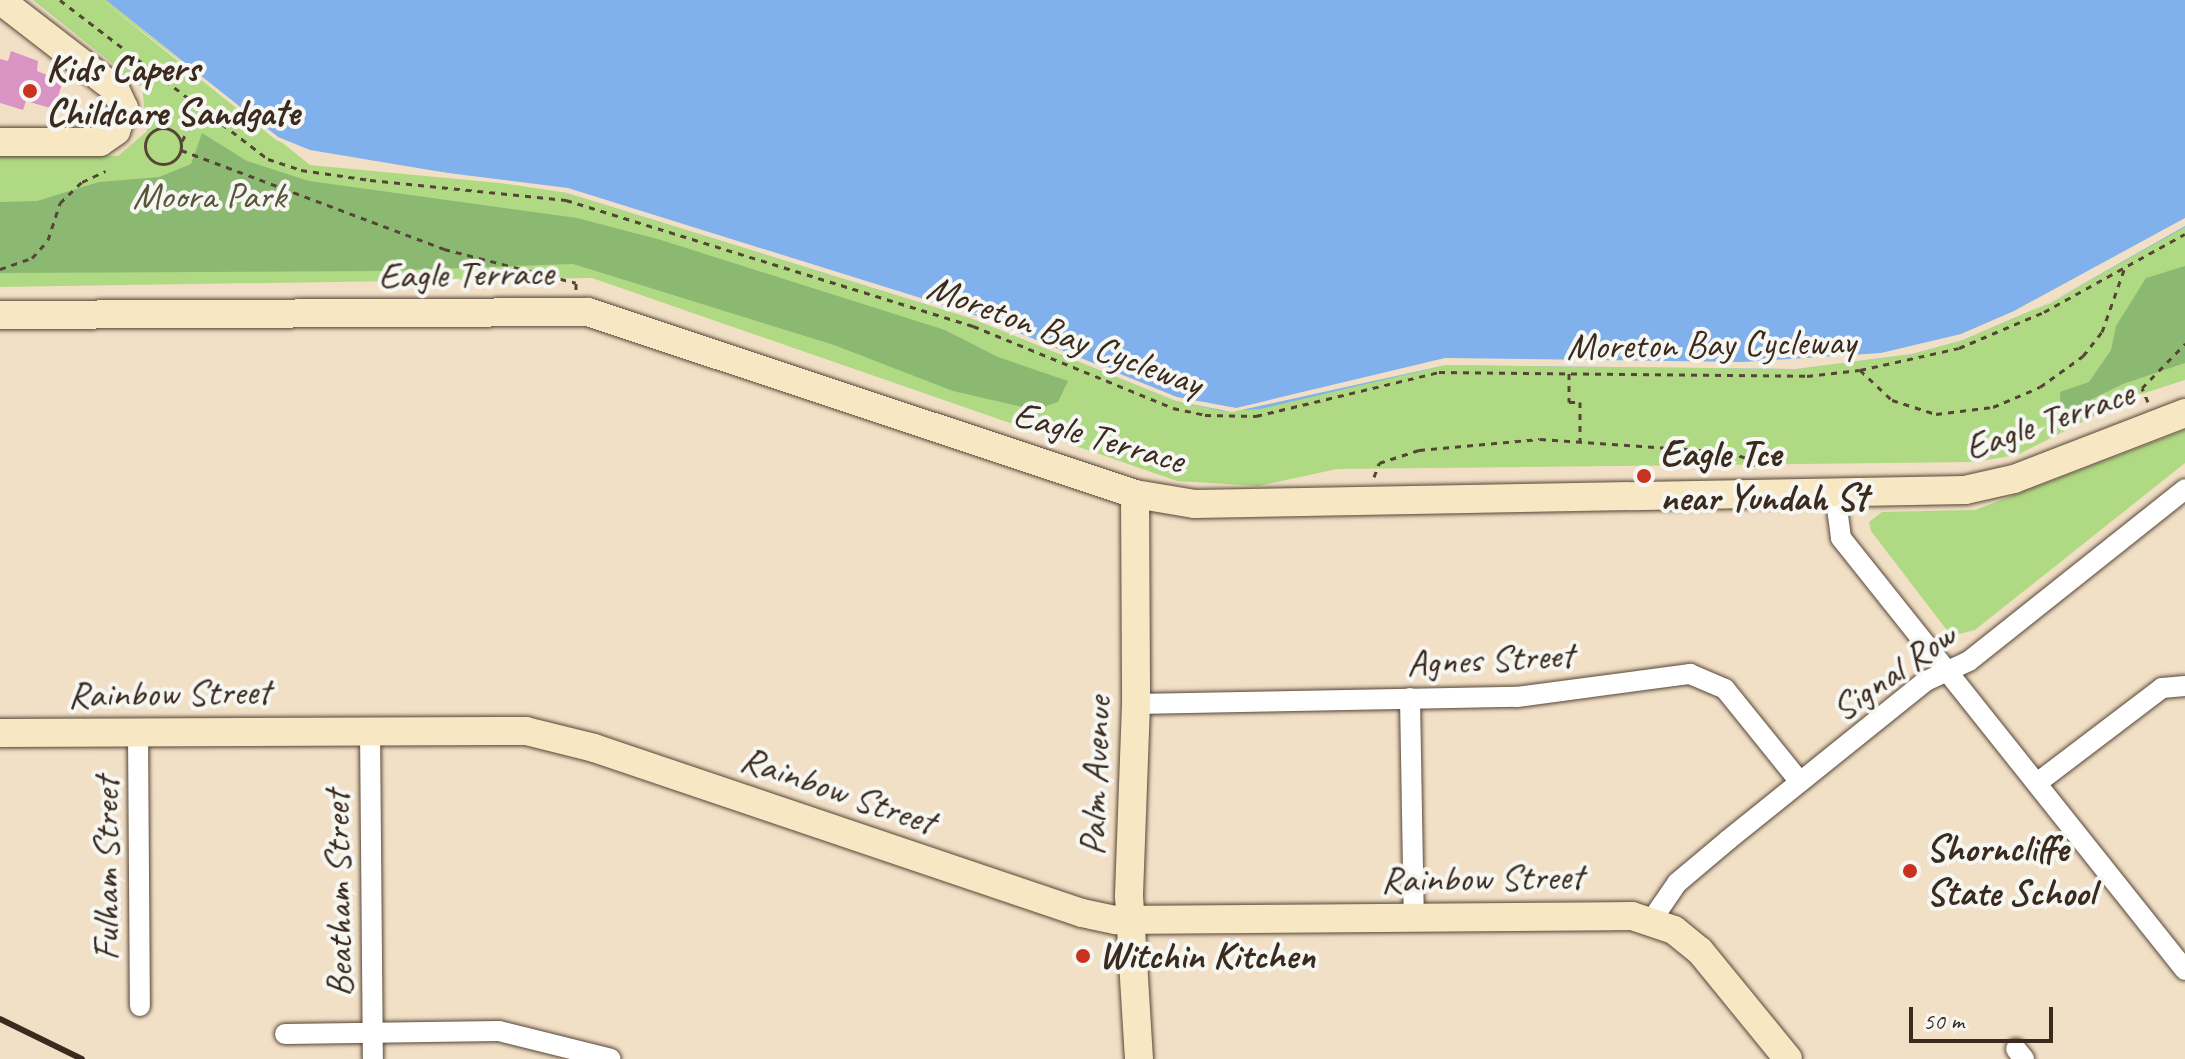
<!DOCTYPE html>
<style>
body{margin:0}
#map{position:relative;width:2185px;height:1059px;overflow:hidden;background:#f2e0c6;font-family:Caveat,sans-serif}
div>[style]{position:absolute}
[style*='--x']{left:calc(var(--x)*1px);top:calc(var(--y)*1px);width:calc(var(--w)*1px);rotate:calc(var(--a)*1deg)}
.green>*{inset:0;background:#b0d984}
.forest>*{inset:0;background:#8cb972}
.water>*{inset:0;background:#80b1ec}
.pier>*{inset:0;background:#f2e0c6}
.building>*{inset:0;background:#d994c3}
.path>*{height:3px;margin-top:-1.5px;transform-origin:0;background:repeating-linear-gradient(90deg,#564537 0 6px,transparent 0 12px)}
.path>.ring{margin:-1.5px;padding:0;box-sizing:content-box;background:none;border:3px solid #564537;border-radius:50%}
.roads{filter:drop-shadow(0 0 2px #564537) drop-shadow(0 0 2px #564537)}
.street>*{height:20px;margin:-10px;padding:0 10px;transform-origin:10px;border-radius:10px;background:#fff}
.secondary>*{height:28px;margin:-14px;padding:0 14px;transform-origin:14px;border-radius:14px;background:#f7e8c3}
.rail>*{height:6px;margin:-3px;padding:0 3px;transform-origin:3px;border-radius:3px;background:#3b2a1e}
.dots>*{width:22px;height:22px;translate:-50% -50%;box-sizing:border-box;border:4px solid #f6f6f2;border-radius:50%}
span{translate:-50% -50%;white-space:nowrap;text-align:center;line-height:1.15;-webkit-text-stroke:8px #f6f6f2;paint-order:stroke}
.poi-label{font-size:38px;color:#3b2a1e;font-weight:700}
.left{translate:0 -50%;text-align:left}
.park-label{font-size:38px;color:#585638}
.street-label{font-size:38px;color:#3b2a1e}
.scale{position:absolute;left:1909px;top:1007px;width:144px;height:36px;box-sizing:border-box;border:4px solid #3b2a1e;border-top:0;padding-left:10px;font-size:24px;line-height:28px;white-space:nowrap;color:#3b2a1e;-webkit-text-stroke:6px #f6f6f2;paint-order:stroke}
</style>
<div id="map">
<div class="green">
<i style="clip-path:polygon(33px 0,106px 0,310px 165px,572px 190px,1451px 361px,1956px 340px,2051px 303px,2185px 224px,2185px 380px,2132px 397px,2017px 455px,1974px 462px,1337px 469px,1258px 486px,1177px 481px,592px 278px,0 287px,0 154px,118px 156px,147px 131px,142px 87px)"></i>
<i style="clip-path:polygon(2185px 430px,2185px 463px,1975px 630px,1959px 634px,1946px 629px,1871px 531px,1869px 522px,1882px 512px,1975px 510px)"></i>
</div>
<div class="forest">
<i style="clip-path:polygon(202px 133px,247px 161px,309px 181px,577px 218px,661px 240px,945px 330px,998px 357px,1068px 381px,1058px 402px,1035px 410px,953px 391px,834px 345px,573px 264px,379px 271px,0 273px,0 202px,37px 201px,99px 182px,159px 177px,191px 164px)"></i>
<i style="clip-path:polygon(2185px 266px,2185px 363px,2123px 384px,2061px 414px,2060px 392px,2089px 382px,2111px 350px,2116px 326px,2146px 278px)"></i>
</div>
<div class="water">
<i style="clip-path:polygon(106px 0,2185px 0,2185px 227px,2051px 302px,1963px 340px,1912px 354px,1796px 369px,1446px 365px,1260px 409px,1223px 411px,1176px 401px,970px 318px,567px 193px,310px 150px,278px 137px)"></i>
</div>
<div class="pier">
<i style="clip-path:polygon(102px 0,278px 137px,309px 154px,276px 140px)"></i>
<i style="clip-path:polygon(384px 165px,568px 188px,972px 314px,1177px 397px,1236px 408px,1445px 358px,1743px 362px,1881px 353px,1961px 334px,2014px 311px,2185px 218px,2185px 226px,2051px 302px,1963px 340px,1912px 354px,1796px 369px,1446px 365px,1232px 412px,1176px 401px,970px 318px,567px 193px)"></i>
</div>
<div class="building">
<i style="clip-path:polygon(11px 51px,38px 61px,37px 71px,63px 81px,54px 109px,26px 101px,23px 110px,0 103px,0 59px,8px 61px)"></i>
</div>
<div class="path">
<i style="--x:60;--y:0;--w:262;--a:37.4"></i>
<i style="--x:268;--y:159;--w:35;--a:18"></i>
<i style="--x:301;--y:170;--w:70;--a:8.2"></i>
<i style="--x:370;--y:180;--w:197;--a:5.8"></i>
<i style="--x:566;--y:200;--w:426;--a:17.2"></i>
<i style="--x:973;--y:326;--w:216;--a:22.3"></i>
<i style="--x:1173;--y:408;--w:33;--a:12"></i>
<i style="--x:1205;--y:415;--w:51;--a:1.1"></i>
<i style="--x:1256;--y:416;--w:188;--a:-13.5"></i>
<i style="--x:1439;--y:372;--w:368;--a:0.6"></i>
<i style="--x:1807;--y:376;--w:53;--a:-6.5"></i>
<i style="--x:1860;--y:370;--w:101;--a:-12.5"></i>
<i style="--x:1959;--y:348;--w:92;--a:-23"></i>
<i style="--x:2044;--y:312;--w:161;--a:-29"></i>
<i class="ring" style="left:145px;top:128px;width:33px;height:33px"></i>
<i style="--x:182;--y:141;--w:37;--a:-61"></i>
<i style="--x:181;--y:150;--w:281;--a:20.6"></i>
<i style="--x:444;--y:249;--w:136;--a:14.4"></i>
<i style="--x:576;--y:283;--w:7;--a:90"></i>
<i style="--x:0;--y:269;--w:34;--a:-19"></i>
<i style="--x:32;--y:258;--w:24;--a:-48"></i>
<i style="--x:48;--y:240;--w:39;--a:-72"></i>
<i style="--x:60;--y:203;--w:30;--a:-44"></i>
<i style="--x:82;--y:182;--w:26;--a:-25"></i>
<i style="--x:1860;--y:370;--w:44;--a:43.2"></i>
<i style="--x:1892;--y:400;--w:46;--a:17.7"></i>
<i style="--x:1936;--y:414;--w:57;--a:-7"></i>
<i style="--x:1993;--y:407;--w:51;--a:-23.1"></i>
<i style="--x:2040;--y:387;--w:53;--a:-35.8"></i>
<i style="--x:2083;--y:356;--w:31;--a:-52"></i>
<i style="--x:2102;--y:332;--w:66;--a:-70.5"></i>
<i style="--x:1569;--y:373;--w:29;--a:90"></i>
<i style="--x:1569;--y:402;--w:11;--a:0"></i>
<i style="--x:1580;--y:402;--w:39;--a:90"></i>
<i style="--x:2148;--y:402;--w:15;--a:-113"></i>
<i style="--x:2142;--y:388;--w:62;--a:-45.7"></i>
<i style="--x:1374;--y:477;--w:15;--a:-70"></i>
<i style="--x:1379;--y:463;--w:42;--a:-18"></i>
<i style="--x:1419;--y:450;--w:121;--a:-5.2"></i>
<i style="--x:1540;--y:439;--w:188;--a:4"></i>
<i style="--x:1728;--y:452;--w:26;--a:18"></i>
<i style="--x:1753;--y:460;--w:12;--a:90"></i>
</div>
<div class="roads">
<div class="street">
<i style="--x:1835;--y:493;--w:45;--a:82.4"></i>
<i style="--x:1841;--y:538;--w:552;--a:51.47"></i>
<i style="--x:1410;--y:698;--w:219;--a:89"></i>
<i style="--x:1136;--y:704;--w:381;--a:-1.1"></i>
<i style="--x:1517;--y:697;--w:175;--a:-7.6"></i>
<i style="--x:1690;--y:674;--w:38;--a:23"></i>
<i style="--x:1725;--y:689;--w:119;--a:51.1"></i>
<i style="--x:370;--y:729;--w:330;--a:89.5"></i>
<i style="--x:138;--y:732;--w:274;--a:89.6"></i>
<i style="--x:2037;--y:783;--w:157;--a:-37.2"></i>
<i style="--x:2162;--y:688;--w:23;--a:-5"></i>
<i style="--x:1651;--y:921;--w:46;--a:-55.6"></i>
<i style="--x:1677;--y:883;--w:67;--a:-40.1"></i>
<i style="--x:1728;--y:840;--w:254;--a:-38.8"></i>
<i style="--x:1926;--y:681;--w:47;--a:-24.9"></i>
<i style="--x:1969;--y:661;--w:276;--a:-38.5"></i>
<i style="--x:285;--y:1034;--w:214;--a:-0.8"></i>
<i style="--x:499;--y:1031;--w:115;--a:14"></i>
<i style="--x:2016;--y:1049;--w:13;--a:51"></i>
</div>
<div class="secondary">
<i style="--x:0;--y:0;--w:145;--a:37.7"></i>
<i style="--x:115;--y:89;--w:21;--a:65"></i>
<i style="--x:124;--y:108;--w:24;--a:109"></i>
<i style="--x:116;--y:131;--w:19;--a:145"></i>
<i style="--x:100;--y:142;--w:100;--a:180"></i>
<i style="--x:0;--y:315;--w:588;--a:-0.29"></i>
<i style="--x:588;--y:312;--w:576;--a:18.4"></i>
<i style="--x:1135;--y:494;--w:61;--a:9.5"></i>
<i style="--x:1195;--y:504;--w:770;--a:-1.04"></i>
<i style="--x:1965;--y:490;--w:50;--a:-12.7"></i>
<i style="--x:2014;--y:479;--w:183;--a:-21.1"></i>
<i style="--x:1135;--y:494;--w:210;--a:89.7"></i>
<i style="--x:1136;--y:704;--w:192;--a:92.1"></i>
<i style="--x:1129;--y:896;--w:163;--a:86.5"></i>
<i style="--x:0;--y:733;--w:526;--a:-0.22"></i>
<i style="--x:526;--y:731;--w:70;--a:14"></i>
<i style="--x:594;--y:748;--w:515;--a:18.68"></i>
<i style="--x:1082;--y:913;--w:35;--a:12"></i>
<i style="--x:1116;--y:920;--w:516;--a:-0.44"></i>
<i style="--x:1632;--y:916;--w:44;--a:18.4"></i>
<i style="--x:1674;--y:930;--w:33;--a:39"></i>
<i style="--x:1700;--y:951;--w:139;--a:50.8"></i>
</div>
</div>
<div class="rail">
<i style="--x:0;--y:1019;--w:91;--a:26"></i>
</div>
<div class="dots">
<i style="left:30px;top:91px;background:#c8321e"></i>
<i style="left:1644px;top:476px;background:#c8321e"></i>
<i style="left:1910px;top:871px;background:#c8321e"></i>
<i style="left:1083px;top:956px;background:#c8321e"></i>
</div>
<div class="poi-label">
<span class="left" style="left:46px;top:91px">Kids Capers<br>Childcare Sandgate</span>
<span class="left" style="left:1660px;top:476px">Eagle Tce<br>near Yundah St</span>
<span class="left" style="left:1926px;top:871px">Shorncliffe<br>State School</span>
<span class="left" style="left:1099px;top:956px">Witchin Kitchen</span>
</div>
<div class="park-label">
<span style="left:209px;top:196px">Moora Park</span>
</div>
<div class="street-label">
<span style="left:466px;top:274px;rotate:-1deg">Eagle Terrace</span>
<span style="left:1065px;top:335px;rotate:20deg">Moreton Bay Cycleway</span>
<span style="left:1711px;top:344px;rotate:-1deg">Moreton Bay Cycleway</span>
<span style="left:2049px;top:420px;rotate:-19deg">Eagle Terrace</span>
<span style="left:1099px;top:437px;rotate:16deg">Eagle Terrace</span>
<span style="left:1490px;top:659px;rotate:-3deg">Agnes Street</span>
<span style="left:1893px;top:672px;rotate:-35deg">Signal Row</span>
<span style="left:169px;top:693px;rotate:-1deg">Rainbow Street</span>
<span style="left:1095px;top:776px;rotate:-88deg">Palm Avenue</span>
<span style="left:838px;top:790px;rotate:19deg">Rainbow Street</span>
<span style="left:106px;top:869px;rotate:-90deg">Fulham Street</span>
<span style="left:1482px;top:878px;rotate:-1deg">Rainbow Street</span>
<span style="left:338px;top:894px;rotate:-91deg">Beatham Street</span>
</div>
<div class="scale">50 m</div>
</div>
